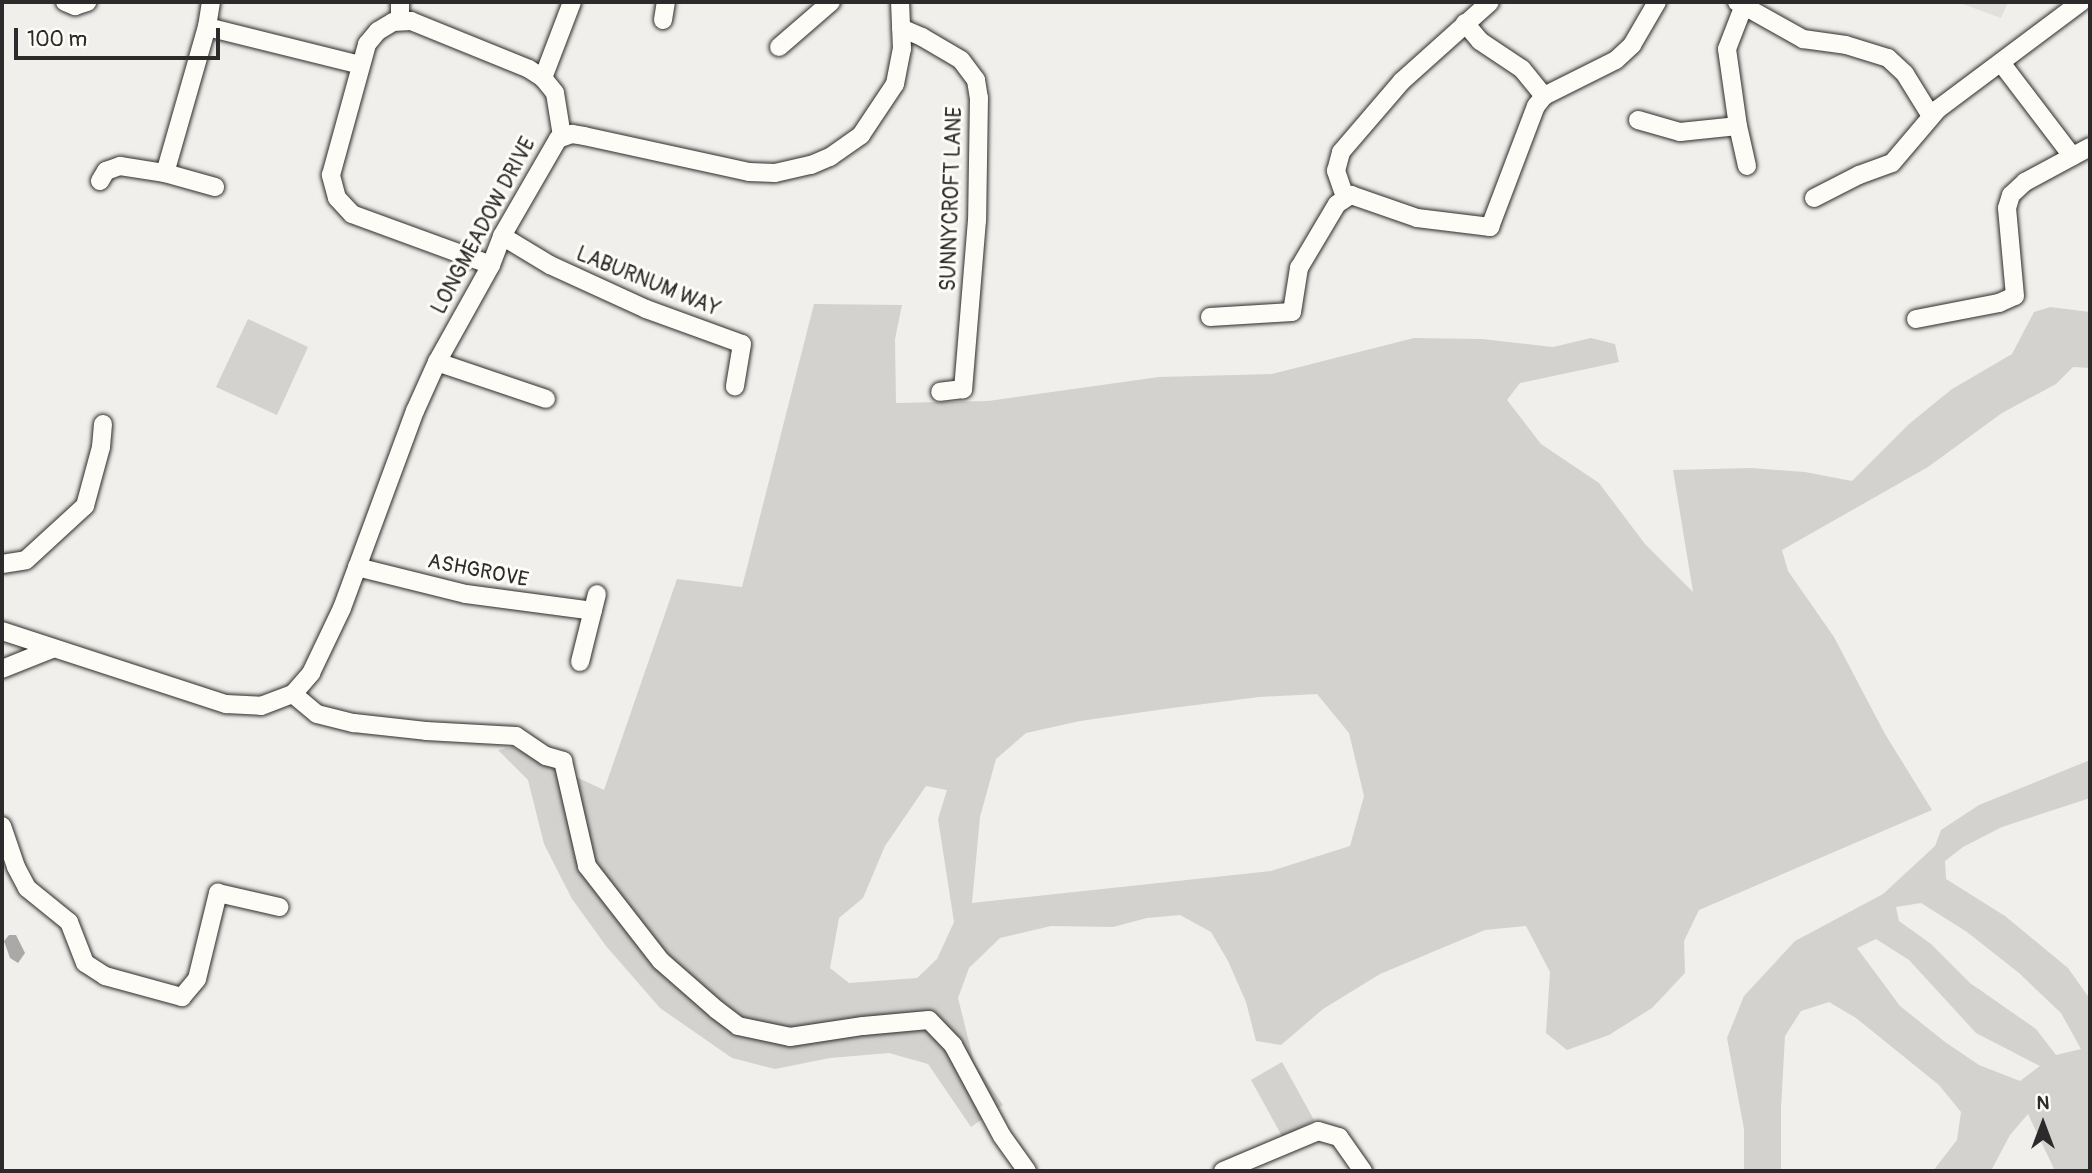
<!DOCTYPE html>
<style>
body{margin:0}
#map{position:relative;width:2092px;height:1173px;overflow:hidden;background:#f0efeb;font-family:Pangolin,sans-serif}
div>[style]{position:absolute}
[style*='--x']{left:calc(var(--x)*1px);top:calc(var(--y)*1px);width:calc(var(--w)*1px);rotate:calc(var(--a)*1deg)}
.built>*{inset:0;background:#e1e0dc}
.green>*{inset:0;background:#d3d2cf}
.water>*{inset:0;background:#aaa9a7}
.roads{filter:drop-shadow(0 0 2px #2b2b2b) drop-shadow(0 0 2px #2b2b2b)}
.street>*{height:18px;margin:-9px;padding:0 9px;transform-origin:9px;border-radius:9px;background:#fdfcf7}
span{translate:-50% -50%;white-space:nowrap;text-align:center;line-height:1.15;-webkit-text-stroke:6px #fdfcf7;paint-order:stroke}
.street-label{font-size:21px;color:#2b2b2b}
.frame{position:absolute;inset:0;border:4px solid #2b2b2b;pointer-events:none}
.north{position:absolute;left:2008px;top:1089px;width:70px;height:70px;-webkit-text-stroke:5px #fdfcf7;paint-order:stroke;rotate:0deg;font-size:19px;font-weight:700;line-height:28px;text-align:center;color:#2b2b2b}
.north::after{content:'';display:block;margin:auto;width:24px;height:32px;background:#2b2b2b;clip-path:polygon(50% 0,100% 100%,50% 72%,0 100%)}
.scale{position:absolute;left:14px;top:28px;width:206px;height:32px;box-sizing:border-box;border:4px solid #2b2b2b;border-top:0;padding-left:9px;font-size:21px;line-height:24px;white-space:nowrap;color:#2b2b2b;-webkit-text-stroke:5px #fdfcf7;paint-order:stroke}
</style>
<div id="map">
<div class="built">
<i style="clip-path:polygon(1957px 2px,2008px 2px,2001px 18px)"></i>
</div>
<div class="green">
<i style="clip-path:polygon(evenodd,814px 304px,902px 305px,895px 339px,896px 403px,988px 401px,1159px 377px,1272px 374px,1414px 338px,1482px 339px,1553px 347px,1591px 338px,1615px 344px,1619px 362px,1520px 383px,1507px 400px,1541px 444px,1599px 483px,1645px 544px,1693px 592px,1673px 470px,1751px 468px,1805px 472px,1852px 481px,1909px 424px,1952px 389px,2012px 354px,2034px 312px,2050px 307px,2090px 312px,2090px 368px,2073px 367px,2056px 384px,2002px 413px,1928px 467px,1782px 550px,1788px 571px,1834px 637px,1885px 734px,1932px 810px,1699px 910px,1684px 941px,1685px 973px,1652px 1008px,1609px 1035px,1567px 1050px,1546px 1033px,1550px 972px,1526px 926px,1485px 930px,1380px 974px,1323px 1009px,1281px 1045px,1256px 1041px,1246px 1002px,1228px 961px,1211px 932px,1180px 915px,1147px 918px,1113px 927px,1051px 926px,1000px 938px,969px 968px,958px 998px,974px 1062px,1003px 1105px,971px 1127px,928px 1064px,889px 1053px,830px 1058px,775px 1069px,732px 1058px,660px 1008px,606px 946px,572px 899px,544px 844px,528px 780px,498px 750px,512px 747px,604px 790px,677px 579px,742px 587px,814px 304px,1317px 694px,1349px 733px,1364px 796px,1350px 846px,1271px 871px,972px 903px,980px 817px,996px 759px,1026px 733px,1080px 721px,1172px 708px,1259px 697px,1317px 694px,814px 304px,926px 786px,947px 790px,938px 819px,954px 922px,937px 959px,917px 978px,849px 983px,830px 968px,839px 918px,863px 898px,885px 846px,926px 786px)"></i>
<i style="clip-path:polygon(248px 319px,308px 347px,277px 415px,216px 387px)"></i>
<i style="clip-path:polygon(evenodd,2090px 760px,2090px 798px,2002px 827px,1963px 847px,1945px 861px,1946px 879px,2005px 916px,2068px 968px,2090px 999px,2090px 1171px,2055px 1171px,2028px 1114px,2010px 1135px,1991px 1171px,1933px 1171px,1957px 1140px,1961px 1112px,1939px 1085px,1856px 1018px,1829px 1002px,1801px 1011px,1785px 1036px,1781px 1108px,1781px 1171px,1744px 1171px,1744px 1129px,1727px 1038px,1744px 996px,1795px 941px,1883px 894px,1935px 846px,1941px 830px,1979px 805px,2090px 760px,1921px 903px,1967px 932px,2019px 973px,2061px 1013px,2081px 1049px,2056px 1055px,2036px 1029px,1970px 983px,1931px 944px,1899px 921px,1896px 907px,1921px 903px,2090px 760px,1876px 939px,1909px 960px,1976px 1033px,2040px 1066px,2020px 1081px,1979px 1065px,1945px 1042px,1900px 1006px,1857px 948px,1876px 939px)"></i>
<i style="clip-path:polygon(1282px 1062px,1314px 1120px,1283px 1138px,1251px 1080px)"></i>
</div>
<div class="water">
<i style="clip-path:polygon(9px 935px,16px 935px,25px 953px,18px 963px,10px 958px,4px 941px)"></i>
</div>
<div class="roads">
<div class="street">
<i style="--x:65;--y:2;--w:11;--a:22"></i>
<i style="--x:75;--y:6;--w:13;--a:-18"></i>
<i style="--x:400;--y:2;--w:19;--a:90"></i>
<i style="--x:1737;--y:2;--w:76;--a:29.3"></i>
<i style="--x:1803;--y:39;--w:43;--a:7.9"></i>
<i style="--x:1846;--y:45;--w:44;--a:17.2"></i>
<i style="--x:1888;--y:58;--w:23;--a:43"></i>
<i style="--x:1905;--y:74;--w:49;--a:58.2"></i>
<i style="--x:1744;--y:5;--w:47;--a:111.1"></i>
<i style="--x:1727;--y:49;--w:78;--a:81.9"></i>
<i style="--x:1738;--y:126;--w:41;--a:77.3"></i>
<i style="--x:663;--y:20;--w:18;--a:-81"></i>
<i style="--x:1465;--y:23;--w:23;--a:50"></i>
<i style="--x:1480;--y:41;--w:50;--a:33.7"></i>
<i style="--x:1522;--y:69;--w:35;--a:51"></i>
<i style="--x:207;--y:27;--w:25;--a:-81"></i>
<i style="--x:901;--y:28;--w:23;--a:23"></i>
<i style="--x:922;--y:37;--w:45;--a:30.5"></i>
<i style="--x:961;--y:60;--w:25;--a:53"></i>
<i style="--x:976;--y:80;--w:18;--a:81"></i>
<i style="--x:979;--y:98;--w:122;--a:90.9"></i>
<i style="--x:977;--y:220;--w:170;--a:94.7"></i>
<i style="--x:963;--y:389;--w:23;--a:173"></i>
<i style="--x:779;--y:47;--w:69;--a:-40.9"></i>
<i style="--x:2002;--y:64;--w:116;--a:52.7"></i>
<i style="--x:543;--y:78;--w:81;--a:-69.1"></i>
<i style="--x:1638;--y:120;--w:44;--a:15.9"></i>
<i style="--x:1680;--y:132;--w:58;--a:-5.9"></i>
<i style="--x:165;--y:173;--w:152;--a:-74"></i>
<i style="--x:207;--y:27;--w:158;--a:13.9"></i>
<i style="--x:100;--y:181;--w:12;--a:-59"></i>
<i style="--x:106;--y:171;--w:15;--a:-20"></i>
<i style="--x:120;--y:166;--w:46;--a:8.8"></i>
<i style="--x:165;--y:173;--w:52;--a:15.6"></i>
<i style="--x:1345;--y:197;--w:28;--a:-109"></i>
<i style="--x:1336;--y:171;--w:20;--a:-75"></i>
<i style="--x:1341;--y:152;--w:94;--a:-49.3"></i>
<i style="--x:1402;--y:81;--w:118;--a:-41.9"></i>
<i style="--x:1814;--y:198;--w:51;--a:-27.1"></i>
<i style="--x:1859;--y:175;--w:35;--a:-20"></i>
<i style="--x:1892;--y:163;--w:71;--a:-49.6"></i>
<i style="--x:1938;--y:109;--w:179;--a:-36.8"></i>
<i style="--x:502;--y:236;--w:56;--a:31.1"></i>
<i style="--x:550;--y:265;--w:106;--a:24.6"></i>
<i style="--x:646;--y:309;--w:102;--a:20"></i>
<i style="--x:742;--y:344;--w:43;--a:99.5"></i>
<i style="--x:491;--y:265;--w:148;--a:-159.9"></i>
<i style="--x:352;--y:214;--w:22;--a:-133"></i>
<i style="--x:337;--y:198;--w:24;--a:-105"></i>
<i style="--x:331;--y:175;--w:136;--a:-74.6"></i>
<i style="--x:367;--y:44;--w:17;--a:-50"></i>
<i style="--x:378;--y:31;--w:17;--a:-31"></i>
<i style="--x:393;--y:22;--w:18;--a:-3"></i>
<i style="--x:411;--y:21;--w:127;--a:22.1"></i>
<i style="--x:529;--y:69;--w:17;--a:33"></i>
<i style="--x:543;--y:78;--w:19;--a:51"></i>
<i style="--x:555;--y:93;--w:44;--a:80.8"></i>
<i style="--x:1210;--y:317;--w:82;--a:-3.5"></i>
<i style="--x:1292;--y:312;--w:45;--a:-81"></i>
<i style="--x:1299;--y:268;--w:74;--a:-59.3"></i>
<i style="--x:1337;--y:204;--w:17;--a:-33"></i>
<i style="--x:1351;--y:195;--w:70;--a:19.2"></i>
<i style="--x:1417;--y:218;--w:74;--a:7"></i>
<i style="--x:1490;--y:227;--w:129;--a:-69.2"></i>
<i style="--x:1536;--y:106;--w:13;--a:-51"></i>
<i style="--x:1544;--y:96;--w:80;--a:-26.6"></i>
<i style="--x:1616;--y:60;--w:22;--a:-43"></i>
<i style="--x:1632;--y:45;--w:50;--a:-59.8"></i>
<i style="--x:1916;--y:319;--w:85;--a:-10.9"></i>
<i style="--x:1999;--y:303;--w:17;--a:-24"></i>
<i style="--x:2015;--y:296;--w:88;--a:-95.2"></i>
<i style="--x:2007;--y:208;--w:14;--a:-73"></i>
<i style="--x:2011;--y:195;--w:19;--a:-43"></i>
<i style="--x:2025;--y:182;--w:74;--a:-28.3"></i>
<i style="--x:437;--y:362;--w:115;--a:18.7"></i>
<i style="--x:2;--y:564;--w:24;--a:-9"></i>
<i style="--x:26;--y:560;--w:80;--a:-42.5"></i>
<i style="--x:85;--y:506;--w:61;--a:-74.8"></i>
<i style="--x:101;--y:447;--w:23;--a:-85"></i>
<i style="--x:357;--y:567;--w:112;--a:13.9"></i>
<i style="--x:466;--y:594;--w:128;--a:7.6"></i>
<i style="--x:2;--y:631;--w:236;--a:18.1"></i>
<i style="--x:226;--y:704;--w:35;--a:3"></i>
<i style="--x:261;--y:706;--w:34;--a:-21"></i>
<i style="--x:293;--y:694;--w:28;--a:-49"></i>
<i style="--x:311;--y:673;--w:72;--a:-64.5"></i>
<i style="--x:342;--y:608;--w:210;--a:-69.7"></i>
<i style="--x:415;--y:411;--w:54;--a:-65.8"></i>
<i style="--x:437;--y:362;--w:111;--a:-60.9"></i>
<i style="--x:491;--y:265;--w:31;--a:-69"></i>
<i style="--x:502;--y:236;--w:112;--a:-60"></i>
<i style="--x:558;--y:139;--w:15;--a:-20"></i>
<i style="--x:572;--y:134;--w:12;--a:9"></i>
<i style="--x:584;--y:136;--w:169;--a:12.3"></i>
<i style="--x:749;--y:172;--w:26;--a:2"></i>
<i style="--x:775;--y:173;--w:37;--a:-13"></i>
<i style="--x:811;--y:165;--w:21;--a:-23"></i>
<i style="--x:830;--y:157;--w:38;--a:-35"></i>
<i style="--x:861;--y:135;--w:61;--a:-56.3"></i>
<i style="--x:895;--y:84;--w:36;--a:-79"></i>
<i style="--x:902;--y:49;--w:47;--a:-92.4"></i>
<i style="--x:580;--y:662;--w:70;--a:-76"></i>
<i style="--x:2;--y:669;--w:54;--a:-21.8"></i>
<i style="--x:293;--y:694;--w:31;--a:40"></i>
<i style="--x:317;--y:714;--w:38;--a:14"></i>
<i style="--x:354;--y:723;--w:72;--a:6.3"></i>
<i style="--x:426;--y:731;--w:90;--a:3.2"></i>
<i style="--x:516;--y:736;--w:36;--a:34"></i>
<i style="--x:546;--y:756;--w:18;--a:16"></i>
<i style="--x:563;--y:761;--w:108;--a:77.1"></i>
<i style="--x:587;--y:866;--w:120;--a:52.1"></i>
<i style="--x:661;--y:961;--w:74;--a:41.2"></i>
<i style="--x:717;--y:1010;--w:26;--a:37"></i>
<i style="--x:738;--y:1026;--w:53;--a:11.9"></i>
<i style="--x:790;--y:1037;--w:74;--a:-8.6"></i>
<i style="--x:863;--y:1026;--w:66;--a:-5.2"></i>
<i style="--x:929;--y:1020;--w:35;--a:46"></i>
<i style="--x:953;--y:1045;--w:103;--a:61.7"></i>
<i style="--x:1002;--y:1136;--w:43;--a:54.5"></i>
<i style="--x:2;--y:826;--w:43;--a:71.1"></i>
<i style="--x:16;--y:867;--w:24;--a:62"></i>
<i style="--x:27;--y:888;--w:54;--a:39"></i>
<i style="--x:69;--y:922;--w:44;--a:68.7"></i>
<i style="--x:85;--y:963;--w:24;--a:33"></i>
<i style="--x:105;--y:976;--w:80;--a:15.3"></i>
<i style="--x:182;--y:997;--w:23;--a:-50"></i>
<i style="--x:197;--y:979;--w:89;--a:-76.3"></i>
<i style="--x:218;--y:893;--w:63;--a:12.9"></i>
<i style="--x:1223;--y:1171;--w:103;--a:-22.8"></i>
<i style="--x:1318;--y:1131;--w:22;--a:16"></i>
<i style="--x:1339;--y:1137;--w:42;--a:54.8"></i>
</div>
</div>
<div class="street-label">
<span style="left:952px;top:199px;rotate:-88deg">SUNNYCROFT LANE</span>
<span style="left:484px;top:226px;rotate:-62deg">LONGMEADOW DRIVE</span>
<span style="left:648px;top:282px;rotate:22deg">LABURNUM WAY</span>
<span style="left:478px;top:571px;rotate:11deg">ASHGROVE</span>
</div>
<div class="frame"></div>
<div class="north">N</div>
<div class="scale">100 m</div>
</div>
